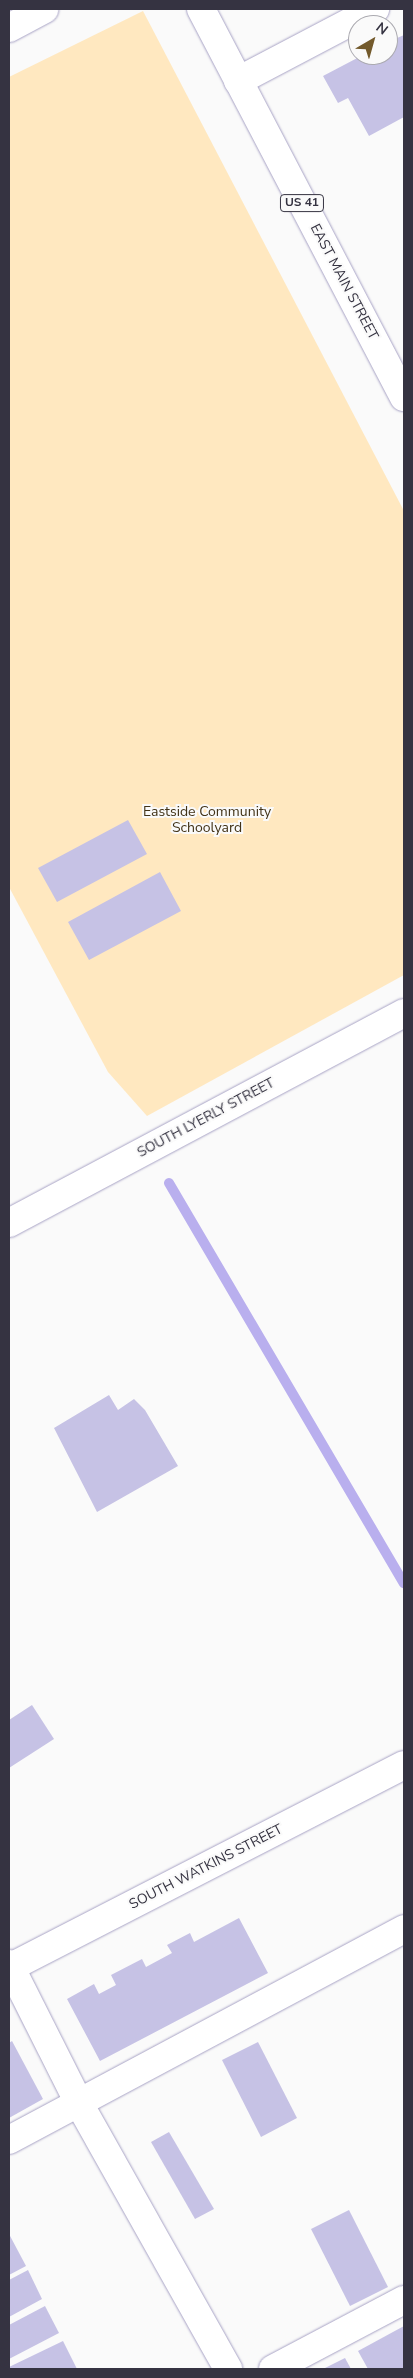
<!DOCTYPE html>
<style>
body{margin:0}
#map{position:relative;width:413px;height:2378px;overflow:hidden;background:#fafafa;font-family:"Nunito Sans",sans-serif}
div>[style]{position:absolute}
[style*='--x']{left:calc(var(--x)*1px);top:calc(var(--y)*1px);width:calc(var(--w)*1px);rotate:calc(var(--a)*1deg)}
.green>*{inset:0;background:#ffe8c0}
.stream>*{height:10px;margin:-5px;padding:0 5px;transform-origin:5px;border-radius:5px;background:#b9afee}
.building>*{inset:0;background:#c6c2e5}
.roads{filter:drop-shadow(0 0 1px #a8a3c5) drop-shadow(0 0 1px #a8a3c5)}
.minor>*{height:28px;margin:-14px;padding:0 14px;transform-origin:14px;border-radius:14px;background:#fff}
.major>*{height:28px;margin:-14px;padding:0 14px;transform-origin:14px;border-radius:14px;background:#fff}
span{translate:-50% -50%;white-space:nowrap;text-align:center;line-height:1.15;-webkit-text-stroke:4px #fafafa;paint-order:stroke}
.shield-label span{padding:1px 4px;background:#fafafa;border:1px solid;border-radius:4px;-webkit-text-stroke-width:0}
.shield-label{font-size:12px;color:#353341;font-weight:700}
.street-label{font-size:14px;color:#353341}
.park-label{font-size:14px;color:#423317}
.frame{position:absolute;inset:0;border:10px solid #353341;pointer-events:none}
.north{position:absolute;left:348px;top:15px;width:50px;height:50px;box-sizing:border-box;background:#fafafa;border:1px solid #abaab0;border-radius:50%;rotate:38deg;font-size:14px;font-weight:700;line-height:20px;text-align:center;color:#353341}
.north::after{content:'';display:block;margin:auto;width:18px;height:22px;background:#735a2c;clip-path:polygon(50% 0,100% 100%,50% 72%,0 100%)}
</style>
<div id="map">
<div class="green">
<i style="clip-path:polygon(143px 11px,404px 511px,404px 975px,147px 1116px,108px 1072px,9px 887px,9px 77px)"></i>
</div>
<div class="stream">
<i style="--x:169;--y:1183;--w:464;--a:59.6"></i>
</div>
<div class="building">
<i style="clip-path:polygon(404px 35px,404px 117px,369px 136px,348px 98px,338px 103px,323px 76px,363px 55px,388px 55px,388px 42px)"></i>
<i style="clip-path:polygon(128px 820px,147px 854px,57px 902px,38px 868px)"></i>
<i style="clip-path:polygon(160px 872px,181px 911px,89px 960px,68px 922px)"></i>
<i style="clip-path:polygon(109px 1395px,118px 1410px,134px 1399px,145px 1410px,178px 1466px,97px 1512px,54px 1428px)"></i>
<i style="clip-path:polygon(32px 1705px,54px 1739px,9px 1768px,9px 1720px)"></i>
<i style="clip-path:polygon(239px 1918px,268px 1973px,100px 2061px,67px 1999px,94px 1984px,99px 1994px,116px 1985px,111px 1975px,142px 1959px,146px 1967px,172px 1953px,167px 1945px,190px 1933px,194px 1942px)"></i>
<i style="clip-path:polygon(12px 2041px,43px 2099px,9px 2118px,9px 2043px)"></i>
<i style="clip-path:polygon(258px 2042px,297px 2118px,261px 2137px,222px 2060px)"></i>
<i style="clip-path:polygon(169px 2132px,214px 2209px,195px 2219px,151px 2142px)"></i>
<i style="clip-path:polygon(349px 2210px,388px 2287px,350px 2306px,311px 2229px)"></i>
<i style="clip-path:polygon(9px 2234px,26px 2266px,9px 2275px)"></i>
<i style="clip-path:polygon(28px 2270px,42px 2299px,9px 2317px,9px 2280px)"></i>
<i style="clip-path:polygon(45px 2306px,59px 2333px,9px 2359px,9px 2325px)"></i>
<i style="clip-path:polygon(404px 2326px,404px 2369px,368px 2369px,358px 2351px)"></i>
<i style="clip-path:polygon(63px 2341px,77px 2369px,9px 2369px,9px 2367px)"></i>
<i style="clip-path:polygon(345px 2358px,351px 2369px,323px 2369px)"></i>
</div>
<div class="roads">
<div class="minor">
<i style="--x:238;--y:81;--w:155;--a:-27.7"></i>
<i style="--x:9;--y:1223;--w:447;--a:-28"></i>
<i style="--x:9;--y:1964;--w:158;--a:63.3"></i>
<i style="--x:80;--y:2105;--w:303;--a:60.7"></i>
<i style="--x:9;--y:1968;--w:444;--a:-27.2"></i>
<i style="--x:9;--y:2140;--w:448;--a:-28.1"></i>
<i style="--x:273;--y:2369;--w:148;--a:-27.8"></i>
</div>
<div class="major">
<i style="--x:201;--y:9;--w:438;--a:62.4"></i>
<i style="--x:9;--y:28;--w:40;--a:-28"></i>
</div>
</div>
<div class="shield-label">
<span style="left:302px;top:203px">US 41</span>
</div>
<div class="street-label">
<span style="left:344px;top:282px;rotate:62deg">EAST MAIN STREET</span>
<span style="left:206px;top:1118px;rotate:-28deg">SOUTH LYERLY STREET</span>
<span style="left:206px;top:1867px;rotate:-27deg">SOUTH WATKINS STREET</span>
</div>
<div class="park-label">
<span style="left:207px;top:820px">Eastside Community<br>Schoolyard</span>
</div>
<div class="frame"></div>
<div class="north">N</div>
</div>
